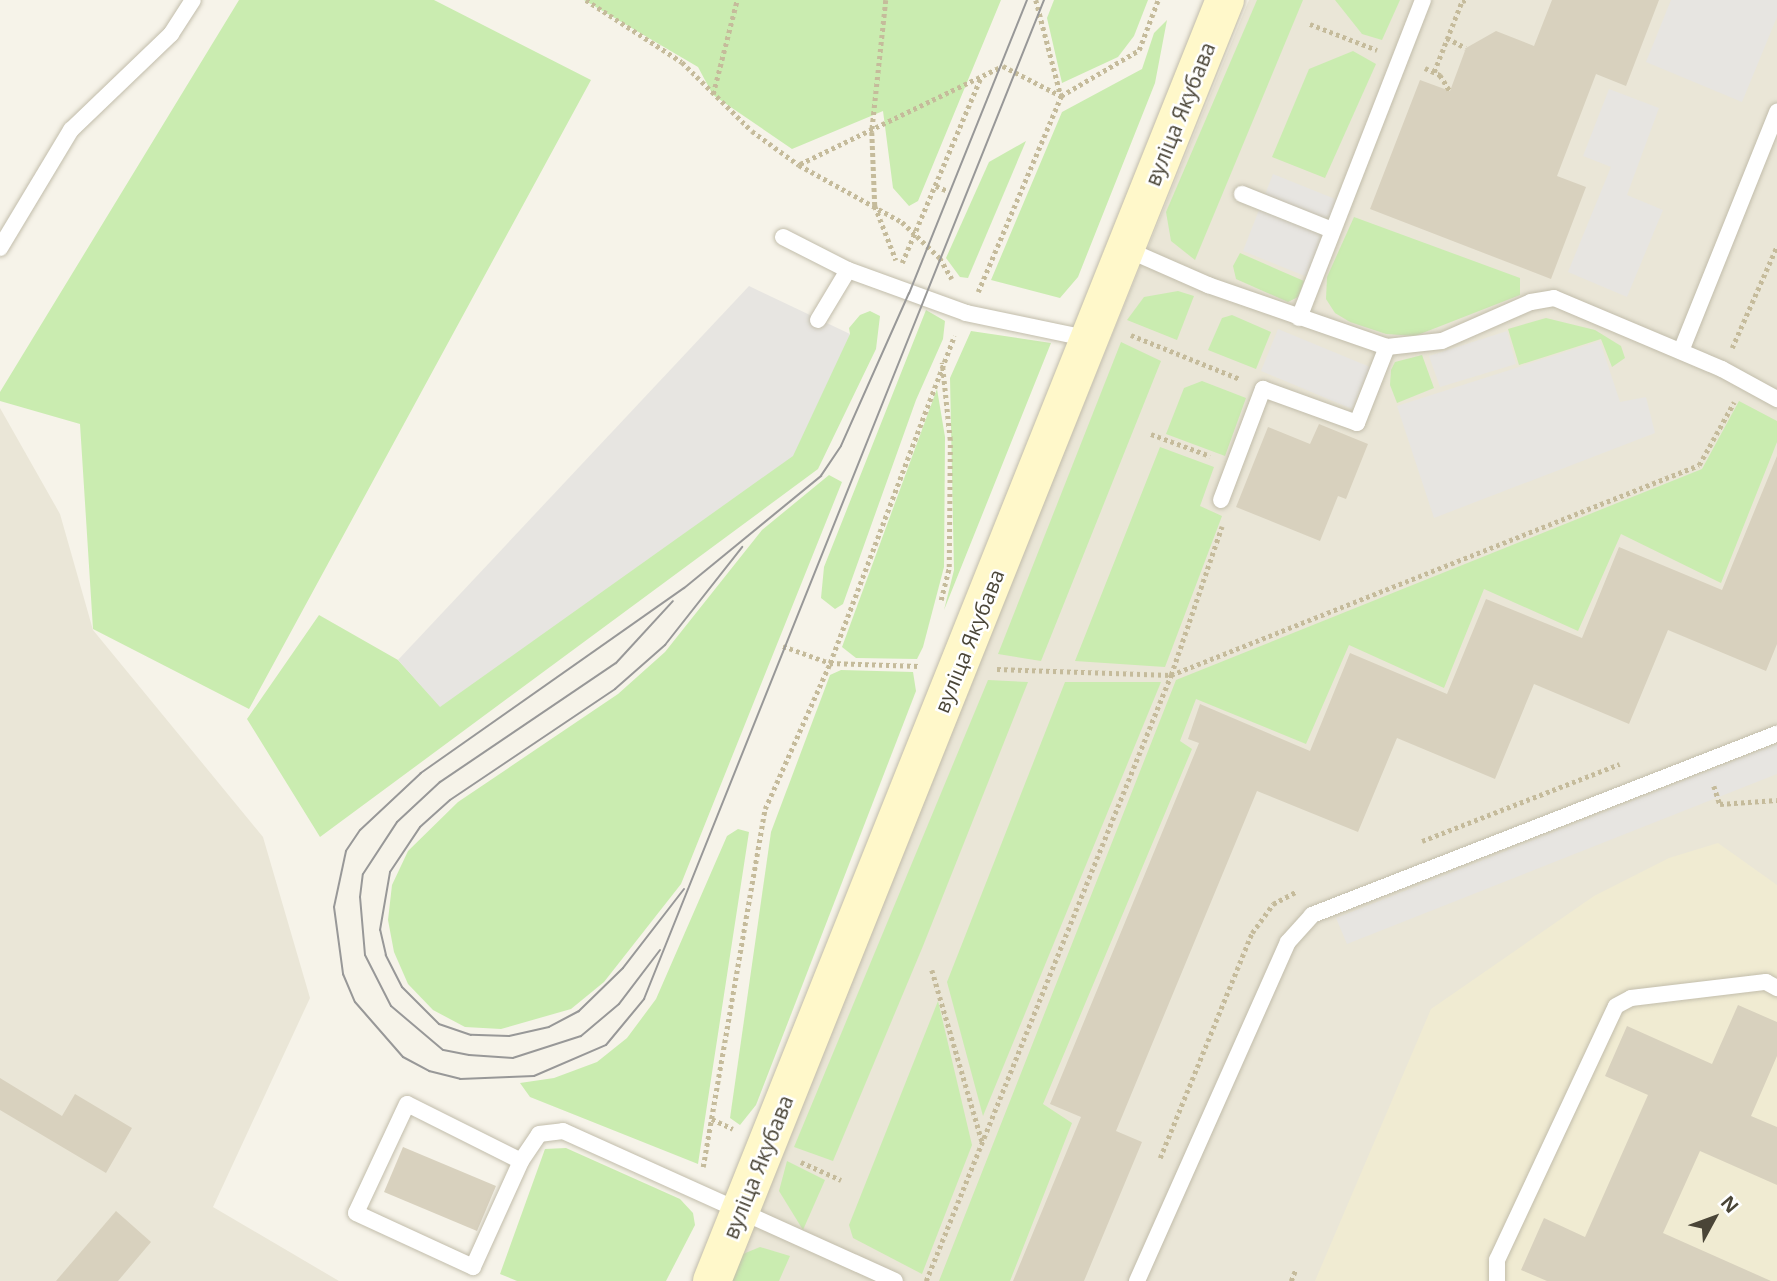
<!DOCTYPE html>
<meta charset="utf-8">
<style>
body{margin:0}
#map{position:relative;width:1777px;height:1281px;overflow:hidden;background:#f6f3e9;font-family:"Open Sans",sans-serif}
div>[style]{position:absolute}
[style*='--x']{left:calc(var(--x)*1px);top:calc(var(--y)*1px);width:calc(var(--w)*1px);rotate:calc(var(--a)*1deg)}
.residential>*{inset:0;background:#eae6d7}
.education>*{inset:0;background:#f0ebd2}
.green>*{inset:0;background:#caecb0}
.parking>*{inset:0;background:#e7e5e1}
.building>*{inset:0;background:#d8d1be}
.path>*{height:4.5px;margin-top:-2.25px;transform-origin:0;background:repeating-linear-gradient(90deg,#c5bb9b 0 3.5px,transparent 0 7px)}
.roads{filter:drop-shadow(0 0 2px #c2bdab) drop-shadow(0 0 2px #c2bdab)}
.service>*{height:16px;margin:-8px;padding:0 8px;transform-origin:8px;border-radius:8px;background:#fff}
.secondary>*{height:38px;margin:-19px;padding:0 19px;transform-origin:19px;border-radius:19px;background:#fff8ca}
.tram>*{height:2px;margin:-1px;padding:0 1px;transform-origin:1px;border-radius:1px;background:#989898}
span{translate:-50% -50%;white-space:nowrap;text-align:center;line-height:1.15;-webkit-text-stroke:5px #fff;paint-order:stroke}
.street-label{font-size:21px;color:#4a4537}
.north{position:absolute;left:1679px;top:1183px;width:70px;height:70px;-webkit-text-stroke:5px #fff;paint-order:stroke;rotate:49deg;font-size:19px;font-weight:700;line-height:28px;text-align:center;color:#4a4537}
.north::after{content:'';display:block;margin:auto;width:24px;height:32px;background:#4a4537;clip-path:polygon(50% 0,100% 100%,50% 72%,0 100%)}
</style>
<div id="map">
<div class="residential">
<i style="clip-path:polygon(1249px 0,1777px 0,1777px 1281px,726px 1281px)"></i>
<i style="clip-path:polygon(0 408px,60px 514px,93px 630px,263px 837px,310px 998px,213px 1207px,339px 1281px,0 1281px)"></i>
</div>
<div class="education">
<i style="clip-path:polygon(1718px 843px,1777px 885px,1777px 1281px,1315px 1281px,1431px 1009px,1594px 896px,1669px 858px)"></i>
</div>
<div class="green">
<i style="clip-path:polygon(239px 0,434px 0,591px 80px,249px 709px,93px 629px,80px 424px,0 401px,0 392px)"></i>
<i style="clip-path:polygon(584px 0,1001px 0,918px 201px,909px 206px,893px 188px,883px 111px,792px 149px,713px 95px,698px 67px)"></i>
<i style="clip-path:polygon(1054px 0,1148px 0,1134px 36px,1118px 57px,1062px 83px,1047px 18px)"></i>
<i style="clip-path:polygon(1257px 0,1303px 0,1195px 260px,1171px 241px,1166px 212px)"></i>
<i style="clip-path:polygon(1335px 0,1400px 0,1382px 40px,1362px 34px)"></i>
<i style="clip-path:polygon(1167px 20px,1155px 83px,1078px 277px,1060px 298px,991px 280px,1062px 112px,1142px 69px,1154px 33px)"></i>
<i style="clip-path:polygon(1353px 51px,1376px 64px,1325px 178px,1272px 157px,1309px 69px)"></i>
<i style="clip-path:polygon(1026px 141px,968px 278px,960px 277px,946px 258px,989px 162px)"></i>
<i style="clip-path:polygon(1354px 217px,1520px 278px,1520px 295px,1415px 336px,1386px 334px,1350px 322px,1335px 313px,1326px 299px,1327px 277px)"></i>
<i style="clip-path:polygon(1240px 253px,1304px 281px,1298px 297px,1288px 302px,1236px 279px,1233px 266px)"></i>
<i style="clip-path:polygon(1178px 291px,1194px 296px,1177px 340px,1127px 320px,1144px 297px)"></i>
<i style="clip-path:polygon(926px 310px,945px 321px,943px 339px,916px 400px,843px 604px,835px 609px,821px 598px,824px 567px)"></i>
<i style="clip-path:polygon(870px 311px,880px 316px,876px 349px,818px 469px,320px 837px,247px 719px,319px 615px,398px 660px,440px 706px,850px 334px,849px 328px,860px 315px)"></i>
<i style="clip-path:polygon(1232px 315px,1271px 332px,1256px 369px,1208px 350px,1222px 318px)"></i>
<i style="clip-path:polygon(1546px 318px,1595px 330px,1621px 346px,1625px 358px,1612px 367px,1601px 339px,1519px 365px,1508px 329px)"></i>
<i style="clip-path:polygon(971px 331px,1051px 343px,944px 610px,954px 570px,950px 378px)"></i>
<i style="clip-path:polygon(1121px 342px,1161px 361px,1041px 661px,998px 654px)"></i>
<i style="clip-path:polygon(1422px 355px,1434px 388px,1397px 403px,1390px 385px,1391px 370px,1395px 362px)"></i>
<i style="clip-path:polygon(1202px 381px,1246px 398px,1225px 456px,1166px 434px,1184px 388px)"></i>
<i style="clip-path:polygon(937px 389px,945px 437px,944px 567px,923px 647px,917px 659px,856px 658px,842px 647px)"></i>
<i style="clip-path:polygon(1739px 401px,1777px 421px,1777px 442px,1721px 583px,1621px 534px,1578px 631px,1484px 589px,1444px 688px,1349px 645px,1306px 744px,1196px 699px,1180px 741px,1192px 749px,1043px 1104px,1072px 1123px,1010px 1281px,939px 1281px,1176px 680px,1702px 469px)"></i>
<i style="clip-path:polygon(1160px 447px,1214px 467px,1200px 506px,1222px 516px,1165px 667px,1075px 661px)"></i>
<i style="clip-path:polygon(829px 475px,842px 482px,681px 884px,604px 982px,571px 1009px,501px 1029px,465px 1027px,433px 1010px,408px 984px,394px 952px,388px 920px,392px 885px,408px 851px,458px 802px,618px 694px,665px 652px,762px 530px)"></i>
<i style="clip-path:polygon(841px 670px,913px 672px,916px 691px,756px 1105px,740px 1125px,730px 1118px,771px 832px,830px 675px)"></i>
<i style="clip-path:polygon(988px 680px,1028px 682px,923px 946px,833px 1161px,794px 1147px)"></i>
<i style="clip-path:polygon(1065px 682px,1161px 682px,983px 1116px,947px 982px)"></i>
<i style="clip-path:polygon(738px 829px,749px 832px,698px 1164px,530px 1097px,520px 1083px,554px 1078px,597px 1062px,627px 1038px,656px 999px,727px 836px)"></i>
<i style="clip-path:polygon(938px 1001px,972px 1145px,922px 1274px,853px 1238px,849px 1225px)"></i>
<i style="clip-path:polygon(566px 1148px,680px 1199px,693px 1213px,695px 1225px,666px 1281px,517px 1281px,500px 1274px,545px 1149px)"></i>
<i style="clip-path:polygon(787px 1161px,825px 1180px,803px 1230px,779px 1191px)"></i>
<i style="clip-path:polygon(760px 1247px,790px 1256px,779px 1281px,729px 1281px,738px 1256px)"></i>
</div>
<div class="parking">
<i style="clip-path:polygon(1671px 0,1777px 0,1777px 17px,1742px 102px,1646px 62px)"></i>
<i style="clip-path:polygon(1609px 89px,1659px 108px,1627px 195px,1663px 210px,1627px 297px,1568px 272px,1611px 167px,1583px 156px)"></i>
<i style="clip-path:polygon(1273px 174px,1340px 201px,1310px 278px,1243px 251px)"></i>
<i style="clip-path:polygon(749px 286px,850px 334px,793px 456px,440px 707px,398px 660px)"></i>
<i style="clip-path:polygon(1278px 329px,1370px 367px,1352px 409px,1261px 371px)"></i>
<i style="clip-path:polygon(1507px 331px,1516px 364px,1440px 387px,1429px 356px)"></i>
<i style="clip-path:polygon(1600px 341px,1620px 402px,1646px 397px,1655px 433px,1434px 518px,1397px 406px)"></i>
<i style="clip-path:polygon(1777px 744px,1777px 774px,1347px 944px,1336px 918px)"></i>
</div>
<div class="building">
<i style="clip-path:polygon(1552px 0,1659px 0,1626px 86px,1596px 74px,1557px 176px,1586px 187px,1551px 279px,1370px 209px,1420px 80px,1450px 91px,1466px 48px,1496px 31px,1534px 46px)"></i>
<i style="clip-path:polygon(1319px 424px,1368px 444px,1346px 499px,1338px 496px,1320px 541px,1236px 507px,1268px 427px,1310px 444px)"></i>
<i style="clip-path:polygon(1777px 456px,1777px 644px,1766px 671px,1668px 630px,1629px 724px,1534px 684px,1495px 779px,1397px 738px,1358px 832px,1257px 791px,1116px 1131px,1142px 1142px,1084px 1281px,1013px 1281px,1081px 1117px,1050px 1104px,1199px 743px,1188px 739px,1200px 704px,1310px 751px,1350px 653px,1447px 694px,1486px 599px,1582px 638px,1619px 547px,1722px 590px)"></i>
<i style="clip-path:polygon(1738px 1005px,1777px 1022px,1777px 1056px,1751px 1116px,1777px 1127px,1777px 1185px,1700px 1151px,1663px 1233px,1771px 1281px,1547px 1281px,1521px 1270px,1544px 1218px,1585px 1237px,1648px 1095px,1605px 1076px,1627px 1026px,1712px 1064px)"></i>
<i style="clip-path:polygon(0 1078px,62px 1116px,75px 1094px,132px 1128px,106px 1173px,0 1110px)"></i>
<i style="clip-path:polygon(403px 1147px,496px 1186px,477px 1231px,384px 1192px)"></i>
<i style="clip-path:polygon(116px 1211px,151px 1242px,118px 1281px,56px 1281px)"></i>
</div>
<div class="path">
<i style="--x:586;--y:0;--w:114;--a:32.9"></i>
<i style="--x:682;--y:62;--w:98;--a:44.6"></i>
<i style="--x:752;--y:131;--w:58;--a:35.9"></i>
<i style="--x:799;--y:165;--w:118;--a:29"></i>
<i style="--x:902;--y:222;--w:52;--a:43.5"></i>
<i style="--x:940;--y:258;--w:24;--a:60"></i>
<i style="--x:886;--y:0;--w:133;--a:96.1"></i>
<i style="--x:872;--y:132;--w:74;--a:87.7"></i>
<i style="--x:875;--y:206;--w:58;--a:68.7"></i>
<i style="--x:1036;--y:0;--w:99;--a:75.4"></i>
<i style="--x:1310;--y:24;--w:72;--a:21.2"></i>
<i style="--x:1447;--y:38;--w:21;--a:28"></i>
<i style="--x:1425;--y:68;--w:17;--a:25"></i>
<i style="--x:1440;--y:75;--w:19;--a:58"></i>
<i style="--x:1434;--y:72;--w:76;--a:-68.5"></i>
<i style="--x:1462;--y:1;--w:4;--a:-14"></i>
<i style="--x:713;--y:94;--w:97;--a:-75.7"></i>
<i style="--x:800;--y:164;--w:225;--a:-25.8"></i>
<i style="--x:1003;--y:66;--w:65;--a:27.3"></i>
<i style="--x:936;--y:186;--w:13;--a:23"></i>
<i style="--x:902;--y:263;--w:202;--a:-67"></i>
<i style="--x:978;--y:292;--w:213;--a:-67"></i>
<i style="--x:1061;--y:96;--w:91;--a:-30.5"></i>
<i style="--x:1139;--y:50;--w:53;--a:-69.2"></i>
<i style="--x:1131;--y:335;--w:118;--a:22"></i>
<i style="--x:1732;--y:348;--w:111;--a:-66.2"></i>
<i style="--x:1151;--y:434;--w:63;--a:20.4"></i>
<i style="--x:941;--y:600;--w:34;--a:-76"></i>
<i style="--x:949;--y:567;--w:127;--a:-89.5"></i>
<i style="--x:950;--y:440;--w:78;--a:-95.9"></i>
<i style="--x:783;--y:646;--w:50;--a:19.9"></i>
<i style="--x:830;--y:663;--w:89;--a:1.9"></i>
<i style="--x:997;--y:669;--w:174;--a:2"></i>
<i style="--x:1171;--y:675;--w:568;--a:-21.69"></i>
<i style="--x:1699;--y:465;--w:72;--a:-60.9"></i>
<i style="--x:1714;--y:786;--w:19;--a:72"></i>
<i style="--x:1720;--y:804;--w:57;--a:-4"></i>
<i style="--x:1422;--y:841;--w:212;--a:-21.3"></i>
<i style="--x:932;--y:970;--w:181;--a:73.7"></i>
<i style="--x:712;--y:1119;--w:23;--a:25"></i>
<i style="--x:1160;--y:1158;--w:243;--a:-67.8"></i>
<i style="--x:1252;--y:933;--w:36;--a:-54"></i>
<i style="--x:1273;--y:904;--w:27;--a:-28"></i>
<i style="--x:801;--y:1162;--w:44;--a:24.2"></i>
<i style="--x:703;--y:1167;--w:363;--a:-80.2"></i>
<i style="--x:765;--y:809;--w:160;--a:-66"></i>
<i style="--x:830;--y:663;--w:350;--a:-69.2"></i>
<i style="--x:926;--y:1281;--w:654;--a:-67.99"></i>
<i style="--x:1171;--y:675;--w:157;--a:-71.1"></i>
<i style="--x:1291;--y:1281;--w:11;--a:-68"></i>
</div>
<div class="roads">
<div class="service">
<i style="--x:1242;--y:194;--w:97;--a:21.8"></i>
<i style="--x:783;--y:237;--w:73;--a:26.9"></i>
<i style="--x:848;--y:270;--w:126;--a:20"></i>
<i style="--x:966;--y:313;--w:127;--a:11.8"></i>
<i style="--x:0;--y:248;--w:138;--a:-59"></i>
<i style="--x:71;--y:130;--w:139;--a:-43.8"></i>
<i style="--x:171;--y:34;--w:40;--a:-57.1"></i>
<i style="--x:1126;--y:249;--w:90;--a:23.7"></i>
<i style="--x:1208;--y:285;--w:189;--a:19.1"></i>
<i style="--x:1387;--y:347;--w:55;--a:-6.2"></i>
<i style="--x:1442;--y:341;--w:97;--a:-23.7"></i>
<i style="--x:1531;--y:302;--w:23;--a:-10"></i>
<i style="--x:1554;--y:298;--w:182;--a:22.9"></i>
<i style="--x:1722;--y:369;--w:63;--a:28.6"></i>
<i style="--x:1299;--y:318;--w:341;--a:-68.7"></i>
<i style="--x:818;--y:320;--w:58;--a:-59"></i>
<i style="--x:1681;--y:351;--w:258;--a:-68.1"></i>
<i style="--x:1221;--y:500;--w:119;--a:-69.3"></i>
<i style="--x:1263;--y:389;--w:100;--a:19.9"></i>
<i style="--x:1357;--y:423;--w:82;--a:-68.5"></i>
<i style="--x:521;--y:1161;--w:127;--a:-153.4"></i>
<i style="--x:407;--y:1104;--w:120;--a:115.1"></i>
<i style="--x:356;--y:1213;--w:129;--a:24.8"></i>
<i style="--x:473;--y:1267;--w:116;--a:-65.6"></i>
<i style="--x:521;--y:1161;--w:32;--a:-56"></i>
<i style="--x:539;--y:1134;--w:24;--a:-7"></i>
<i style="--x:563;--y:1131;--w:364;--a:24.3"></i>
<i style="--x:1137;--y:1281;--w:371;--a:-66"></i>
<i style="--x:1288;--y:942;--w:36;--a:-48"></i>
<i style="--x:1312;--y:915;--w:499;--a:-21.3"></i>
<i style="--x:1497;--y:1281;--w:21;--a:-90"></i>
<i style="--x:1497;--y:1260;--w:280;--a:-64.9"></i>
<i style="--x:1616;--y:1006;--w:17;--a:-28"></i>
<i style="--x:1631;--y:998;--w:136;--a:-6.8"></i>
<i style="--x:1766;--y:982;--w:13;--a:29"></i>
</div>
<div class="secondary">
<i style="--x:712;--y:1281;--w:1380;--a:-68.18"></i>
</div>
</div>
<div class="tram">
<i style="--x:1027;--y:0;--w:316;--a:111.9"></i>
<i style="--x:909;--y:293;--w:167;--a:114"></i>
<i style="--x:841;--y:446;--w:36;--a:124"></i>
<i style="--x:821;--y:476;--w:177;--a:140.7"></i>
<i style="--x:684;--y:588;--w:322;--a:144.9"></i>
<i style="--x:421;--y:773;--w:83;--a:136.9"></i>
<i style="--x:360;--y:830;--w:25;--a:124"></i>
<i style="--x:346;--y:851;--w:57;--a:102.1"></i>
<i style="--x:334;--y:907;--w:68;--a:82.3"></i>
<i style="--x:343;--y:974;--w:30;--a:67"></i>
<i style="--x:355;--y:1002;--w:73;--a:48.9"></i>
<i style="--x:403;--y:1057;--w:30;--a:28"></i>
<i style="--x:429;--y:1071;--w:32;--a:14"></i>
<i style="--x:460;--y:1079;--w:74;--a:-2.3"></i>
<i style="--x:534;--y:1076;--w:78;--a:-23.3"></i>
<i style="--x:606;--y:1045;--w:60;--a:-50.4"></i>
<i style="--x:644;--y:999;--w:1076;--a:-68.18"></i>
<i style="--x:684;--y:889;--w:100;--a:127.7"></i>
<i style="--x:623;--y:968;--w:62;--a:135.7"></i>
<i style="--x:579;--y:1011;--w:34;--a:152"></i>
<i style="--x:549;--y:1027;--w:41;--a:167.3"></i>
<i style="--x:509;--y:1036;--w:38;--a:-178"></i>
<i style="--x:471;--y:1035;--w:34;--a:-161"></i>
<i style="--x:439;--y:1024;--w:52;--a:-135"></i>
<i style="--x:402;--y:987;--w:36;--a:-117"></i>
<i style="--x:386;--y:955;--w:26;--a:-103"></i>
<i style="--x:380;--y:930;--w:59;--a:-80.2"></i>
<i style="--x:390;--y:872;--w:54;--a:-56.3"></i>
<i style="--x:420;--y:827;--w:40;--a:-42"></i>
<i style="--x:450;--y:800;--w:199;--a:-33.9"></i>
<i style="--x:615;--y:689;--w:67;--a:-41.3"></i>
<i style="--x:665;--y:645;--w:125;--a:-51.8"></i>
<i style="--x:660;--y:950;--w:68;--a:127.2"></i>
<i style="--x:619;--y:1004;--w:50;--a:139.9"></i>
<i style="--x:581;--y:1036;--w:71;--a:162.1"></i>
<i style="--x:513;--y:1058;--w:44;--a:-176.1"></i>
<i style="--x:469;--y:1055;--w:26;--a:-169"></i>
<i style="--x:443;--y:1050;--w:68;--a:-139.8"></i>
<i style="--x:391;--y:1006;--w:57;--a:-117"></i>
<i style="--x:365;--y:955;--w:58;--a:-94.9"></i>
<i style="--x:360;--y:897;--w:23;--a:-83"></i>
<i style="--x:363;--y:874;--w:62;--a:-56.8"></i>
<i style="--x:397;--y:822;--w:59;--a:-42.9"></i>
<i style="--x:440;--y:782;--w:212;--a:-34.1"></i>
<i style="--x:616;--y:663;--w:84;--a:-47.4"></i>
</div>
<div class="street-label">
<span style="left:1180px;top:114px;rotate:-68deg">вуліца Якубава</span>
<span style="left:969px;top:641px;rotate:-68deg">вуліца Якубава</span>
<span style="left:758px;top:1167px;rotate:-68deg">вуліца Якубава</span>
</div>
<div class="north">N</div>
</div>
